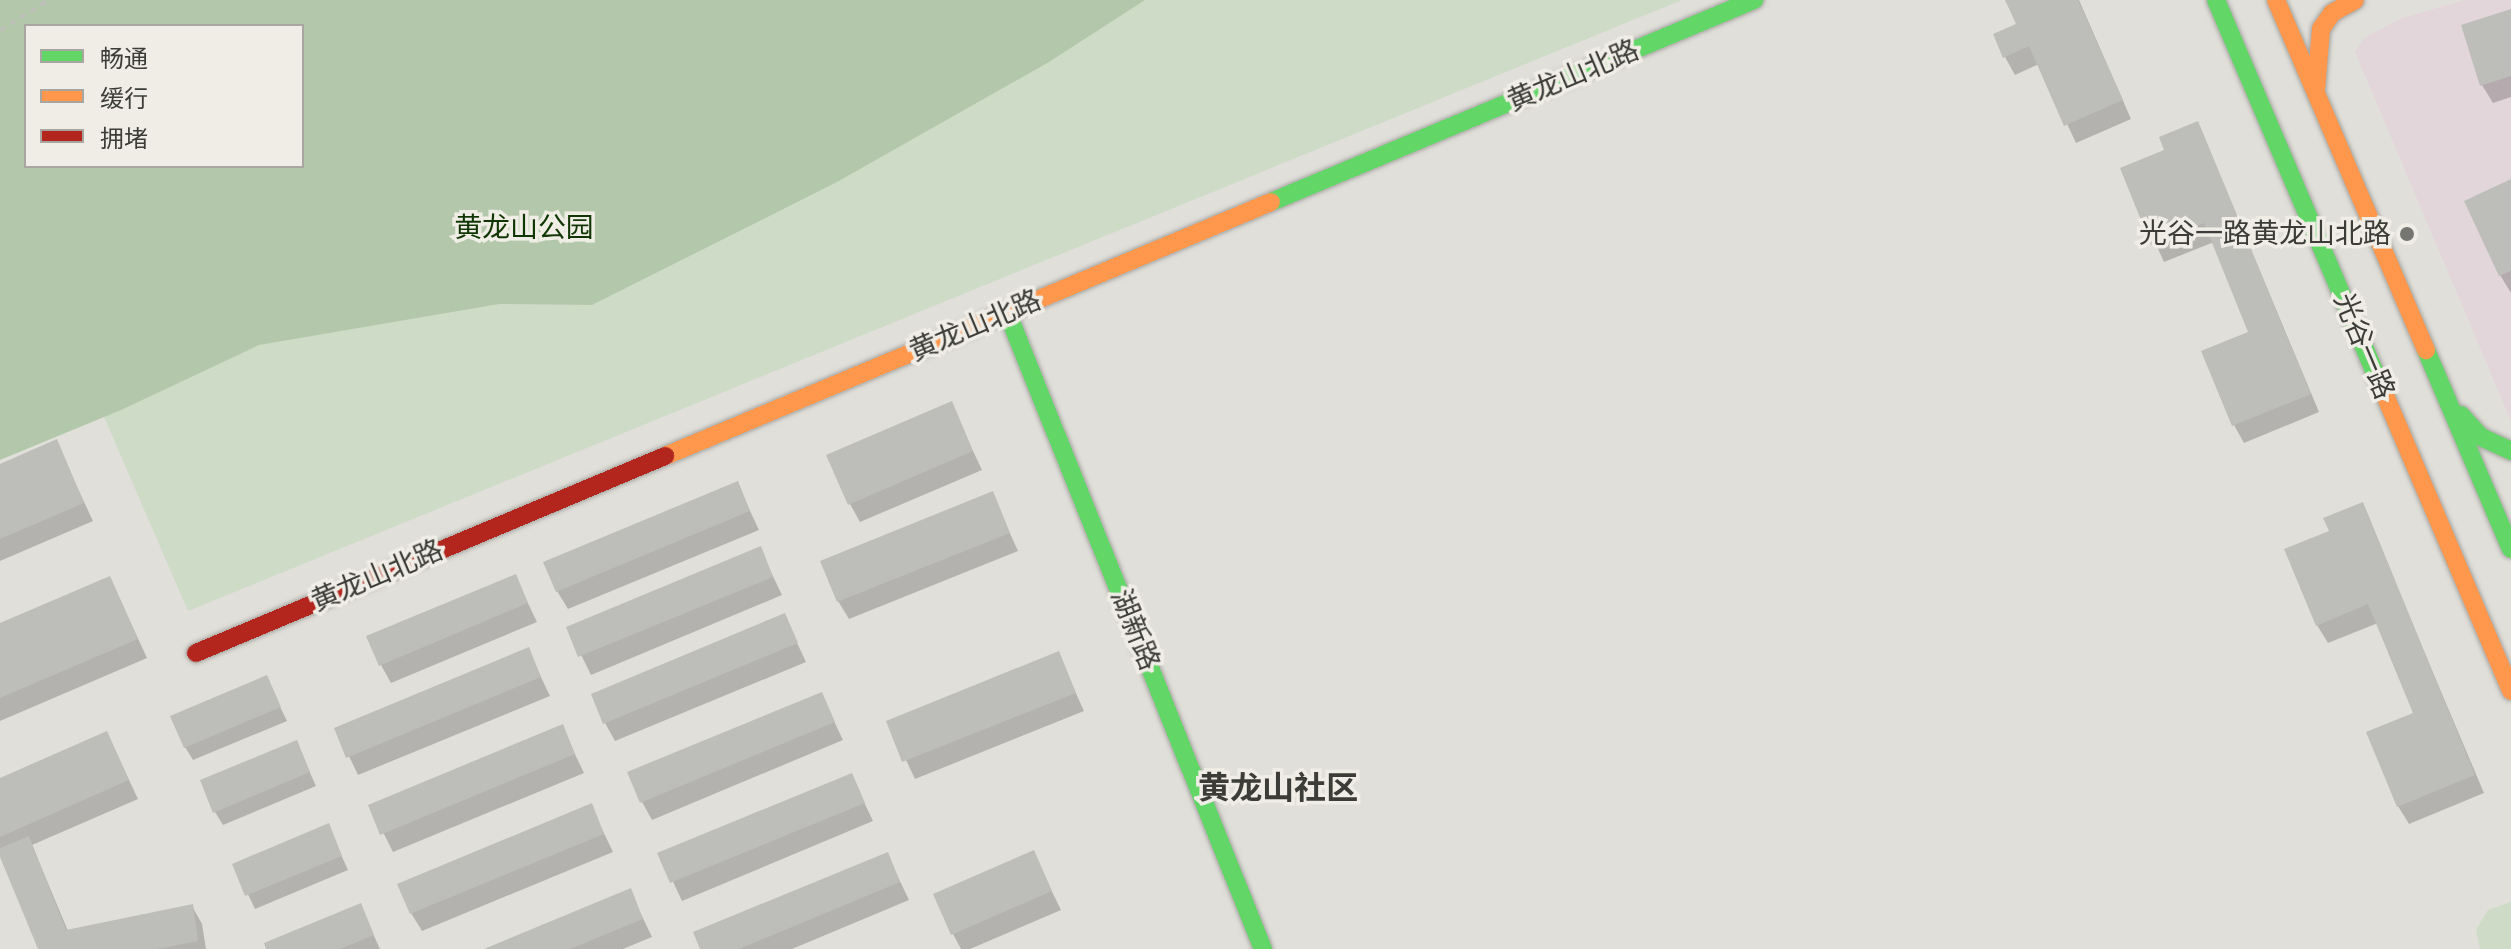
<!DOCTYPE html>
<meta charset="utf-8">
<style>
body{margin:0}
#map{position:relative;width:2511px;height:949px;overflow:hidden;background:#e0dfda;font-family:"Work Sans","Noto Sans SC",sans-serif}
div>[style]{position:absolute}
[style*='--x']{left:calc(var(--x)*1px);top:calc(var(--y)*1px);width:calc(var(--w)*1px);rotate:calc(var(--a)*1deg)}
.industrial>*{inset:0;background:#e3d6da}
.green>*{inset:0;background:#cddbc7}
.forest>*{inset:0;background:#b3c8aa}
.shadow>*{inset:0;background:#0003}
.building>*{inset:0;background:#bdbdb9}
.path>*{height:3px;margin-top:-1.5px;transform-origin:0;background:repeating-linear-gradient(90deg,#bfbebc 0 6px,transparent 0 12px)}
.roads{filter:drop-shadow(0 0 2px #a7a6a2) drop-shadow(0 0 2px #a7a6a2)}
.fast>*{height:18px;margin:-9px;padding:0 9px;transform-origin:9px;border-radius:9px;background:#63d668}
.slow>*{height:18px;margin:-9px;padding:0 9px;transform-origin:9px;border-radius:9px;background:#ff974d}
.jam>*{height:18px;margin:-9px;padding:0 9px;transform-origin:9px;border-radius:9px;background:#b3261e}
.dots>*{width:22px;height:22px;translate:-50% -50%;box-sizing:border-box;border:4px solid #efede5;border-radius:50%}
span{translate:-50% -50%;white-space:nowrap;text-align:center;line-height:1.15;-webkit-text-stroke:7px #efede5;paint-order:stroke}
.street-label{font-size:28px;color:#3c3c38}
.park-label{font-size:28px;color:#103703}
.poi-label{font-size:28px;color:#3c3c38}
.right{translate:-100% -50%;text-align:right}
.quarter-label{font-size:32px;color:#3c3c38;font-weight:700}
.legend{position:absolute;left:24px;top:24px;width:280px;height:144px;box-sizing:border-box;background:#efede5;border:2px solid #a7a6a0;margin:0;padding:10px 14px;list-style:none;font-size:24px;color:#3c3c38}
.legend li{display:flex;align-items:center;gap:16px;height:40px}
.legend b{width:40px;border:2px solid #a7a6a0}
</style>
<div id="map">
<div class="industrial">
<i style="clip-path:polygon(2464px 0,2511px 0,2511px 421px,2355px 52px,2364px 38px,2400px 19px)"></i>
</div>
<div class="green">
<i style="clip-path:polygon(evenodd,0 0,1682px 0,188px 611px,92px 389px,0 429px,0 0,26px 26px,302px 26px,302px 166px,26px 166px,26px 26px)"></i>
<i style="clip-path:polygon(2511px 902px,2511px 949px,2480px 949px,2476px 930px,2488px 910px)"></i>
</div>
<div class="forest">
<i style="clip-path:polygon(evenodd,0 0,1145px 0,1049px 62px,837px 182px,592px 305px,499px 304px,259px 345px,121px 410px,0 460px,0 0,26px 26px,302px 26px,302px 166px,26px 166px,26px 26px)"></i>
</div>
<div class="shadow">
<i style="clip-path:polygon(2007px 0,2079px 0,2131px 119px,2076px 143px,2039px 64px,2015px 75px,2005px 57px,2018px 25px)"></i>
<i style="clip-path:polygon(2511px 11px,2511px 97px,2493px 103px,2482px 85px)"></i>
<i style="clip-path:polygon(2198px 123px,2319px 412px,2244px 443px,2234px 425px,2251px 333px,2214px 242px,2164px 262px,2122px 169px,2167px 151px)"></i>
<i style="clip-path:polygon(2511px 182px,2511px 293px,2500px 275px)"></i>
<i style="clip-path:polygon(951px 404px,982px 470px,860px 522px,850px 504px)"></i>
<i style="clip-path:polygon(56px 442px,93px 521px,0 561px,0 466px)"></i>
<i style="clip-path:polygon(737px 483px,759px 530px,568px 609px,557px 591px)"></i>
<i style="clip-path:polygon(992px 494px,1018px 551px,849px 619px,838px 601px)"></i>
<i style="clip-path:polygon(2362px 505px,2484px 793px,2409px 824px,2398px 806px,2415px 714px,2378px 623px,2328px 643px,2317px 625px,2331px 532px)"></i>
<i style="clip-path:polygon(760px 549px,782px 595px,591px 675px,568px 628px)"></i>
<i style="clip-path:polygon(515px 576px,537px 622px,391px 683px,381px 665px)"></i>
<i style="clip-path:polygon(110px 578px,147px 658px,0 721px,0 625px)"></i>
<i style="clip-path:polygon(784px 615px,806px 662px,615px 741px,605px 723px)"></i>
<i style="clip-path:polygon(528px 650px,550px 696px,358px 775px,336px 729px)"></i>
<i style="clip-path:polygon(1058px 654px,1084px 711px,915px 779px,888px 722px)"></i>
<i style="clip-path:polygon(266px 678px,287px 721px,193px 760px,185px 747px)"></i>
<i style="clip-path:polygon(821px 694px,843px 740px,652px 820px,642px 802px)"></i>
<i style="clip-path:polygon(562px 727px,584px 773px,393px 852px,370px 806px)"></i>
<i style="clip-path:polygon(107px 733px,138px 799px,32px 845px,68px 931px,192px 906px,202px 924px,206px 949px,41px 949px,0 852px,0 780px)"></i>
<i style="clip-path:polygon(296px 742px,316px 786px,223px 825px,215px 812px)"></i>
<i style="clip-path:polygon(851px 775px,873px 821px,682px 901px,660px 854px)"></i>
<i style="clip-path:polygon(591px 806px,613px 852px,422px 931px,411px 913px)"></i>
<i style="clip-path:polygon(328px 826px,348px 870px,255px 909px,234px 865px)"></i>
<i style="clip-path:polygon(1033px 853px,1061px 910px,970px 949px,961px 949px,953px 934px)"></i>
<i style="clip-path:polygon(887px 854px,909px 900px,792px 949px,702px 949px)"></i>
<i style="clip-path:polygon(630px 891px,652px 937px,623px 949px,489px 949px)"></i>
<i style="clip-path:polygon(360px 905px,380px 949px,269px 949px)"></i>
</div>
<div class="building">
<i style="clip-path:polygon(2005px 0,2078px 0,2123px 100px,2064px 126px,2029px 46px,2003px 58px,1993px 34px,2016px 24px)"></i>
<i style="clip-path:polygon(2511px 9px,2511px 76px,2480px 86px,2461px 25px)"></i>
<i style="clip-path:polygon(2198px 121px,2311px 394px,2232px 426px,2201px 351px,2248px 332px,2204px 223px,2151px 245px,2120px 168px,2164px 150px,2159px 137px)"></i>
<i style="clip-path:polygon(2511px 179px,2511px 271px,2499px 276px,2464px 201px)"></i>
<i style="clip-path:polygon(952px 401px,973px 451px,848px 505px,826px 455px)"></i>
<i style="clip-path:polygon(57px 439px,84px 503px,0 539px,0 464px)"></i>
<i style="clip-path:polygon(738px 481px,750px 511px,556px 592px,543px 562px)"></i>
<i style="clip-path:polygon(993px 491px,1010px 533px,837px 602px,820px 561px)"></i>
<i style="clip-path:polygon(2363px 502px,2475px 775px,2397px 807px,2366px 732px,2413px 713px,2368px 604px,2316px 626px,2284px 549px,2329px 531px,2323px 518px)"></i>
<i style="clip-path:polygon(761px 546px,773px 577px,578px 657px,566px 627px)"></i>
<i style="clip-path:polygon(516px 574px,528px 603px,379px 666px,366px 636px)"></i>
<i style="clip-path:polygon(110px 576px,138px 639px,0 698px,0 623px)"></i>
<i style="clip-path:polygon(785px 613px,798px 643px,603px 724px,591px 694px)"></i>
<i style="clip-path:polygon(529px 647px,541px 677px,346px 758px,334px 728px)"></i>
<i style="clip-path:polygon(1059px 651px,1076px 693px,902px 762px,886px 721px)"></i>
<i style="clip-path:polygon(267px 675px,281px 707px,184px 748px,170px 716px)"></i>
<i style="clip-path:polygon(822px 692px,835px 722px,640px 803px,627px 772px)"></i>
<i style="clip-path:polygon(563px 724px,575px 754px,380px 835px,368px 805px)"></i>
<i style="clip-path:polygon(107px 731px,129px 780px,0 837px,0 778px)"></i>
<i style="clip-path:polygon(297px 740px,310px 772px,213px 813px,200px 780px)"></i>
<i style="clip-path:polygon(852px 773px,865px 803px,670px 883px,657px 853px)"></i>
<i style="clip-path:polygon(592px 803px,604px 834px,410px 914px,397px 884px)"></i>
<i style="clip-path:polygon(329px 823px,342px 856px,245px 896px,232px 864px)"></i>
<i style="clip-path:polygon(29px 836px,66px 930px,193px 904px,198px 941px,158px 949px,38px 949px,0 857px,0 848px)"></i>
<i style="clip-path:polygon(1034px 850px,1052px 891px,951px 935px,933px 894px)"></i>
<i style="clip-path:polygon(888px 852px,900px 882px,739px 949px,700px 949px,693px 932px)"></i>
<i style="clip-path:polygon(631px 888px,643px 919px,570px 949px,484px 949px)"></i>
<i style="clip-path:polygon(361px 903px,374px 935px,340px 949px,266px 949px,264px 943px)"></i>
</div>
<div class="path">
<i style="--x:0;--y:30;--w:57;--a:-32"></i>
</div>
<div class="roads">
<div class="fast">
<i style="--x:2216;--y:0;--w:412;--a:66.9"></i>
<i style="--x:1271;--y:202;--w:524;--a:-22.7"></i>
<i style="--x:1007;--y:312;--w:687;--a:68.11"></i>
<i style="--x:2426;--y:350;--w:216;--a:66.9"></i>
<i style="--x:2461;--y:415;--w:30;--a:48"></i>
<i style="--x:2481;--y:437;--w:33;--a:25"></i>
</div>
<div class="slow">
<i style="--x:2276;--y:0;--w:381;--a:66.8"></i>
<i style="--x:2316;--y:90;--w:61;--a:-85.3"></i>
<i style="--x:2321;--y:29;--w:19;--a:-55"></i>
<i style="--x:2332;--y:13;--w:26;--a:-29"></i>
<i style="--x:2378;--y:379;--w:339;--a:66.9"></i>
<i style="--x:665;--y:456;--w:657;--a:-22.74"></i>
</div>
<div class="jam">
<i style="--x:196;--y:653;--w:509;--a:-22.78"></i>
</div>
</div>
<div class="dots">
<i style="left:2407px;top:234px;background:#757571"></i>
</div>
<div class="street-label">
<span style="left:1573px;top:76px;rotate:-23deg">黄龙山北路</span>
<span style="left:975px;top:326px;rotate:-23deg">黄龙山北路</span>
<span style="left:2364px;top:346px;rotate:67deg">光谷一路</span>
<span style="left:377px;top:576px;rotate:-23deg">黄龙山北路</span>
<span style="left:1135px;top:630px;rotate:68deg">湖新路</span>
</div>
<div class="park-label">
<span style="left:524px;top:228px">黄龙山公园</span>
</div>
<div class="poi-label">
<span class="right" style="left:2391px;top:234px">光谷一路黄龙山北路</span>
</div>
<div class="quarter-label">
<span style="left:1278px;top:788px">黄龙山社区</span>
</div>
<ul class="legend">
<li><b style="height:10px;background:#63d668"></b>畅通</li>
<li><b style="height:10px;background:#ff974d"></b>缓行</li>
<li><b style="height:10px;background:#b3261e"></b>拥堵</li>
</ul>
</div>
